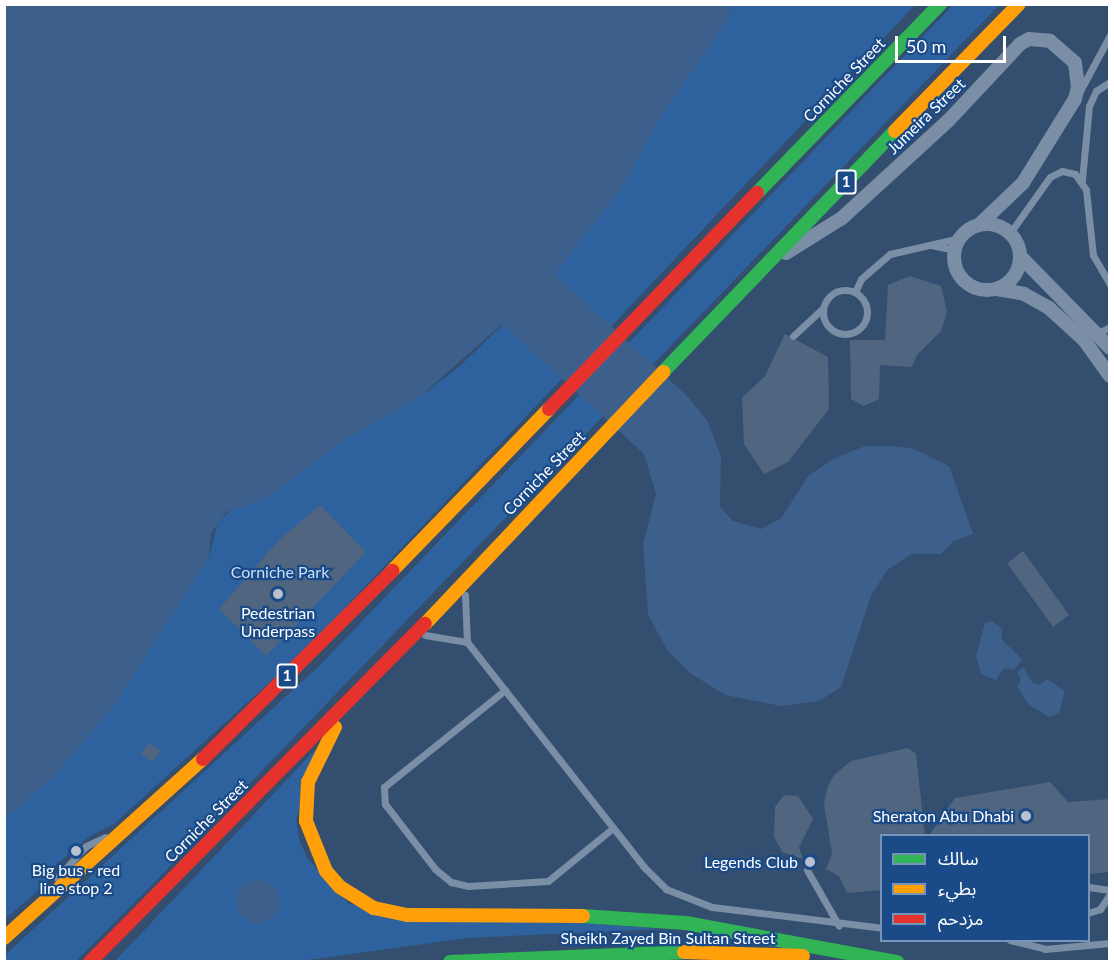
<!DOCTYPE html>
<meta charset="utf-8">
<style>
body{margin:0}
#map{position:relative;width:1114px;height:966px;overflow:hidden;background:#334e6f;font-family:Lato,"Noto Sans Arabic",sans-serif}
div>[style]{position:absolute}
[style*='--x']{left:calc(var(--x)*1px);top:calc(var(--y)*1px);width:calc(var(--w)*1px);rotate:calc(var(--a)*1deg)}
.green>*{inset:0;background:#2e629f}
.water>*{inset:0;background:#3c5f8b}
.round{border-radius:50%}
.building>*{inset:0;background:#4f6580}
.lane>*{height:7px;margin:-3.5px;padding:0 3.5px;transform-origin:3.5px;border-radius:3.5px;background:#7a8ea5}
.lane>.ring{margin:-3.5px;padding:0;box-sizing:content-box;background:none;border:7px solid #7a8ea5;border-radius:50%}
.street>*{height:14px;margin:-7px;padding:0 7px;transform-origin:7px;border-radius:7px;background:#7a8ea5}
.street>.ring{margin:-7px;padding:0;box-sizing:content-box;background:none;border:14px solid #7a8ea5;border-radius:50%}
.fast>*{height:14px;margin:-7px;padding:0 7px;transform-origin:7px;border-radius:7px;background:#30b455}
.slow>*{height:14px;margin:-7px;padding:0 7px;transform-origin:7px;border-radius:7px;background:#ff9f0a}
.jam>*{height:14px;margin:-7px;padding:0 7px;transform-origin:7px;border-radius:7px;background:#e5322d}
.dots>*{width:16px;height:16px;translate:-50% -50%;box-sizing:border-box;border:3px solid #1a4b88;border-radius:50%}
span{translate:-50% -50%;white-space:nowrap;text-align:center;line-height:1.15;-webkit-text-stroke:4.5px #1a4b88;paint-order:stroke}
.shield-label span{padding:2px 4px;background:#1a4b88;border:2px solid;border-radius:4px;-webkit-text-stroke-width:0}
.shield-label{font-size:15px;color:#fff;font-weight:700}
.street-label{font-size:16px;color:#fff}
.park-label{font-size:16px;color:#c7dff9}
.poi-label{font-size:16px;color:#fff}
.right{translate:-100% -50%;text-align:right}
.frame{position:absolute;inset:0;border:6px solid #fff;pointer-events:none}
.legend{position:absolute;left:880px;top:834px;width:210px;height:108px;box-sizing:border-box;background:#1a4b88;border:2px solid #7693b8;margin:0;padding:8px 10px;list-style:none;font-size:18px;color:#fff}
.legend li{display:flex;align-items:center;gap:12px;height:30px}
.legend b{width:30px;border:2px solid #7693b8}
.scale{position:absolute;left:895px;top:36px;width:111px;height:27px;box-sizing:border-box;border:3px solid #fff;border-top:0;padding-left:8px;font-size:18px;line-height:21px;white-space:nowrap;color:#fff;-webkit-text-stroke:4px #1a4b88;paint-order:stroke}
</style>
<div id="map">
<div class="green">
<i style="clip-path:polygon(730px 5px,915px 5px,306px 649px,114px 824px,90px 836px,56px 865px,47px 883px,5px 919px,4px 819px,54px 776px,115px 704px,209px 557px,218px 522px,236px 505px,267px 498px,344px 440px,421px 396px,461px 365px,554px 274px,620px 190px,661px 116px,729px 17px)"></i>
<i style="clip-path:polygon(953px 5px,999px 5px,149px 888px,76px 961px,5px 961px,4px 956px,320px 665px)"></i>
<i style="clip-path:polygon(315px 750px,296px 821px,300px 842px,308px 859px,349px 904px,663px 929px,467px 938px,300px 961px,114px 962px)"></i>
</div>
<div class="water">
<i style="clip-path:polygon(5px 5px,730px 5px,729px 17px,661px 116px,620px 190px,554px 274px,686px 395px,707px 420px,721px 456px,720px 507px,733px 521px,761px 529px,781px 518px,809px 475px,835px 458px,865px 446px,888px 446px,912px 448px,949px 466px,973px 534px,954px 541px,941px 554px,912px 554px,887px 570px,871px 596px,841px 687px,819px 701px,781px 706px,725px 695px,690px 673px,668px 651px,648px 615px,643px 544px,656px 494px,644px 454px,502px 324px,421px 396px,344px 440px,267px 498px,226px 512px,211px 533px,209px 557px,115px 704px,54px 776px,5px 819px)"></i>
<i style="clip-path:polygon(992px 621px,1002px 629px,1002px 640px,1022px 659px,1014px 670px,1004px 668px,996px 680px,981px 674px,976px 656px,985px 623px)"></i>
<i style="clip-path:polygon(1023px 667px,1032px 682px,1039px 685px,1047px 679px,1065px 691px,1059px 713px,1049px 717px,1028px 704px,1017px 686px,1021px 680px,1017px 673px)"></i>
<i class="round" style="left:236px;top:879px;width:44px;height:44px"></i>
</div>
<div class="building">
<i style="clip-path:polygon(910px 276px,941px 286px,947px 312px,941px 331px,917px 355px,912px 367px,880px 365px,879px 399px,864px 406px,851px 399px,850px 340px,885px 340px,888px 285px)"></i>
<i style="clip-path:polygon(785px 334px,828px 357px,829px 409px,788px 462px,764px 474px,744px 444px,742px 398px,765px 376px)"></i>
<i style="clip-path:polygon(320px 505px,366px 552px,266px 656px,219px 609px,279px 540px)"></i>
<i style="clip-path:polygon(1023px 551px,1069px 615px,1053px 627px,1007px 563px)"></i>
<i style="clip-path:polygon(149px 743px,161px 751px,152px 762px,141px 754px)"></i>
<i style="clip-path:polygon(908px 748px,916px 754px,925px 836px,882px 836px,882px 890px,847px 893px,839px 876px,826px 869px,832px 854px,824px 804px,827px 788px,834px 775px,851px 761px)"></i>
<i style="clip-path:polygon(1050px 782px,1068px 802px,1110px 799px,1110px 872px,1089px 874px,1089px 836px,929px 836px,955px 798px)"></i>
<i style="clip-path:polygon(784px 795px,798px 796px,813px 819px,799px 847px,803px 859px,782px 852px,774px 837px,775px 807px)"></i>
</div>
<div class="lane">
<i style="--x:1080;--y:91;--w:64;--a:-61.8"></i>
<i style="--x:1082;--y:180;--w:74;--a:-84.6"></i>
<i style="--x:1089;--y:106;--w:17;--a:-65"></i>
<i style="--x:1096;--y:91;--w:17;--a:-33"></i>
<i style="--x:1010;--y:233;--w:69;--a:-54.5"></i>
<i style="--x:1050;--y:177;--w:13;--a:-27"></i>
<i style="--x:1062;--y:171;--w:13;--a:13"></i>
<i style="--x:1075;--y:174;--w:19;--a:55"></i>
<i style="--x:1086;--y:190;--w:65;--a:83.9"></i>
<i style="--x:1093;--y:255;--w:34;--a:60"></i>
<i style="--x:931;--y:245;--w:25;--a:12"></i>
<i class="ring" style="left:823px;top:290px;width:37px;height:37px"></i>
<i style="--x:855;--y:292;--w:14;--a:-65"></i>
<i style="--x:861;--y:279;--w:38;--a:-41"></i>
<i style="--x:890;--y:254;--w:72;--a:-12.9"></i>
<i style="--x:1098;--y:333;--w:13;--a:-27"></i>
<i style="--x:793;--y:336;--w:40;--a:-43"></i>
<i style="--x:465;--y:595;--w:47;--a:87.6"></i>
<i style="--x:467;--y:642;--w:285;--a:51.8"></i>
<i style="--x:643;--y:866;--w:33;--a:45"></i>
<i style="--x:666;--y:889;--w:49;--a:21.4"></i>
<i style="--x:712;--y:907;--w:171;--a:7"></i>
<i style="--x:425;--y:635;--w:43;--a:9.5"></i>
<i style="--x:505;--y:690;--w:155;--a:141.3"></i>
<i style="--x:384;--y:787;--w:17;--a:87"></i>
<i style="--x:385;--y:804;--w:82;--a:52.4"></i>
<i style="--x:435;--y:869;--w:21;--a:39"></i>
<i style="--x:451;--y:882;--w:17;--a:13"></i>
<i style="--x:468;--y:886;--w:80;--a:-3.6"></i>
<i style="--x:548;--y:881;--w:84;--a:-39.2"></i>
<i style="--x:807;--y:870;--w:64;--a:60.3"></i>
<i style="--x:57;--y:878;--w:43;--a:-47.8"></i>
<i style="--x:86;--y:846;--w:21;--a:-25"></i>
<i style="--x:1088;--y:887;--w:22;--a:8"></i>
<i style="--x:1088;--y:913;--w:13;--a:-18"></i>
<i style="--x:1100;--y:909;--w:18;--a:-56"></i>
<i style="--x:1010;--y:940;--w:36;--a:14"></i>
<i style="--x:1045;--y:949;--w:65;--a:-5.3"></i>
</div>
<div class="street">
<i class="ring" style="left:954px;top:224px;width:52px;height:52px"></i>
<i style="--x:786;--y:253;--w:66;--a:-32"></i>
<i style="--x:842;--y:218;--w:144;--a:-42.5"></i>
<i style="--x:948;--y:121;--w:105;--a:-46.9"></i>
<i style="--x:1020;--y:44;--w:10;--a:-29"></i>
<i style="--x:1029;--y:39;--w:21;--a:5"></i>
<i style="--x:1050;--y:41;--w:33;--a:41"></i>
<i style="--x:1075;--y:63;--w:24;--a:83"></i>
<i style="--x:1078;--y:87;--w:12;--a:104"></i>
<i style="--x:1075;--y:99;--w:99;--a:121.8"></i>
<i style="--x:1023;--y:183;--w:59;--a:136.4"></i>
<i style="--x:1021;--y:257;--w:127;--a:45.6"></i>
<i style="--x:997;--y:289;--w:27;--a:10"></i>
<i style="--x:1024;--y:294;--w:29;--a:29"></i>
<i style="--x:1049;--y:308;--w:47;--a:42.4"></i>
<i style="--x:1084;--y:340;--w:44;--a:54.2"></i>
</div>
<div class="fast">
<i style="--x:757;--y:193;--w:263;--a:-45.9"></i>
<i style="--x:663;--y:372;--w:335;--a:-46.1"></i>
<i style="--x:583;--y:916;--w:103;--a:3.9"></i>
<i style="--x:686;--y:923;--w:215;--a:10.5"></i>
<i style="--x:450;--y:962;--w:234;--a:-2.4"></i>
</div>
<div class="slow">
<i style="--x:895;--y:131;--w:177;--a:-45.7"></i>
<i style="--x:392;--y:571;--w:226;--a:-45.9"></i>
<i style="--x:425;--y:624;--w:347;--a:-46.6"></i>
<i style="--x:335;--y:727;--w:61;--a:116.1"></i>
<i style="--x:308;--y:782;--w:39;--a:93"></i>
<i style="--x:306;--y:821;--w:54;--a:68.2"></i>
<i style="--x:326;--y:871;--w:21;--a:49"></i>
<i style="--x:340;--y:887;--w:40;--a:32"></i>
<i style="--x:374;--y:908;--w:35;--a:12"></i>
<i style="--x:408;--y:915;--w:175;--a:0.3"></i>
<i style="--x:4;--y:938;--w:268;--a:-42"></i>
<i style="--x:684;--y:952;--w:119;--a:1.9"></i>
</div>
<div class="jam">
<i style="--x:549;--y:409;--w:300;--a:-46.1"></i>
<i style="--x:203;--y:759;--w:267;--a:-44.8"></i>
<i style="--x:90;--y:962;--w:476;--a:-45.3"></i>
</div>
<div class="dots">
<i style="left:278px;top:594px;background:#b8c1cd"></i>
<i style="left:1026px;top:816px;background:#b8c1cd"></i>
<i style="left:76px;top:851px;background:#b8c1cd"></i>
<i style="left:810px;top:862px;background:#b8c1cd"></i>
</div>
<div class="shield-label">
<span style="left:846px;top:182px">1</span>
<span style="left:287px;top:676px">1</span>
</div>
<div class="street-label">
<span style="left:844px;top:80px;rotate:-46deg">Corniche Street</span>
<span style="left:926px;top:116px;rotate:-44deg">Jumeira Street</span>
<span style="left:544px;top:473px;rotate:-46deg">Corniche Street</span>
<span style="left:206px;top:821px;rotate:-45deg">Corniche Street</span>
<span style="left:668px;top:938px">Sheikh Zayed Bin Sultan Street</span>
</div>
<div class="park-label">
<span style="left:280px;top:572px">Corniche Park</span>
</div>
<div class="poi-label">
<span style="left:278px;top:622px">Pedestrian<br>Underpass</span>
<span class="right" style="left:1014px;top:816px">Sheraton Abu Dhabi</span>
<span class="right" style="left:798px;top:862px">Legends Club</span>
<span style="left:76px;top:879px">Big bus - red<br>line stop 2</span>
</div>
<div class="frame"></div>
<ul class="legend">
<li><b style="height:8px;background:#30b455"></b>سالك</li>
<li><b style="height:8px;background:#ff9f0a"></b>بطيء</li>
<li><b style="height:8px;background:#e5322d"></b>مزدحم</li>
</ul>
<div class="scale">50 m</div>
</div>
